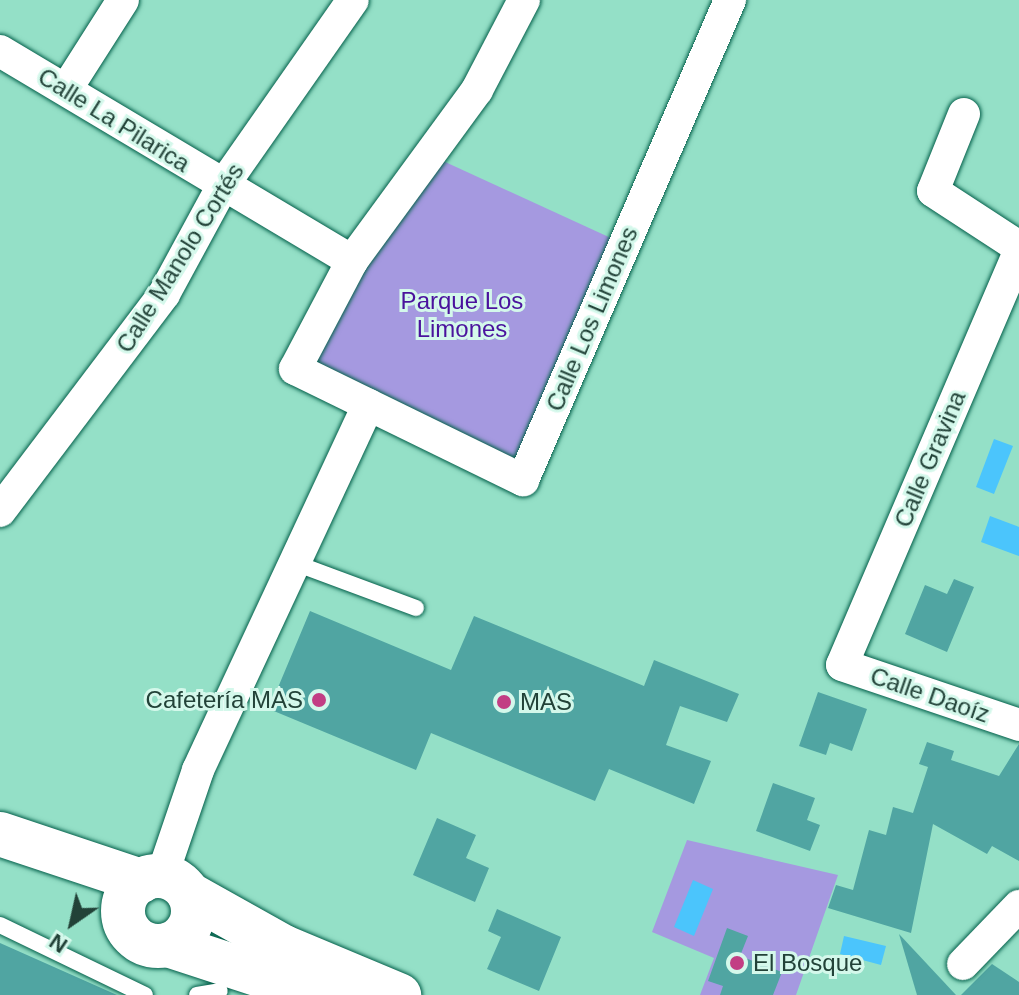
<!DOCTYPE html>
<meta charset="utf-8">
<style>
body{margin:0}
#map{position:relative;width:1019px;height:995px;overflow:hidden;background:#94e0c7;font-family:Helvetica,sans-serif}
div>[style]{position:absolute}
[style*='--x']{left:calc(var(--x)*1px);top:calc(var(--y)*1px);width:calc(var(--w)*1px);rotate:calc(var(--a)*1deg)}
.green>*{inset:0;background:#a599e0}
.water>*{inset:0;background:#4bc5fc}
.building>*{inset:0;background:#50a5a2}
.roads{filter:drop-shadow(0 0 2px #035f4a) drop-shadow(0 0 2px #035f4a)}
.lane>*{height:16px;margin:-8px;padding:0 8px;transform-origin:8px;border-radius:8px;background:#fff}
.street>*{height:32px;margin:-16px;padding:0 16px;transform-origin:16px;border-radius:16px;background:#fff}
.secondary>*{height:44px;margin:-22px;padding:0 22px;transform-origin:22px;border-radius:22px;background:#fff}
.secondary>.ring{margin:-22px;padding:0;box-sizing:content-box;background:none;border:44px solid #fff;border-radius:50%}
.dots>*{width:22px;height:22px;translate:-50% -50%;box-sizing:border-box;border:4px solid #d4f8eb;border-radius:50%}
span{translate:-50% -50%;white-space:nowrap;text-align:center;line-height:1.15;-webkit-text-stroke:6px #d4f8eb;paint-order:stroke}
.street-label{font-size:24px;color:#224238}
.park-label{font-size:24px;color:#4a129d}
.poi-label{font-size:24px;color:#224238}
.right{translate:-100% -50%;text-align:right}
.left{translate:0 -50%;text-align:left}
.north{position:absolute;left:32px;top:883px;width:80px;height:80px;-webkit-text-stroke:6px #d4f8eb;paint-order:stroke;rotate:214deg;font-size:22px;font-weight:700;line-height:32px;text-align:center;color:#224238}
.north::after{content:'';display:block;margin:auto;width:28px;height:36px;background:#224238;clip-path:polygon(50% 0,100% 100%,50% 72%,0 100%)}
</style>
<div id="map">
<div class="green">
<i style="clip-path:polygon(430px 155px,624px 244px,523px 480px,295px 369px)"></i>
<i style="clip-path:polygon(687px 840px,838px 875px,796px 995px,700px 995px,714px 958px,652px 932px)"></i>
</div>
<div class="water">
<i style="clip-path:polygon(994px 439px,1013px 446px,994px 494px,976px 487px)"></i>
<i style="clip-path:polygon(990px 516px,1019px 527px,1019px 556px,981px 542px)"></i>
<i style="clip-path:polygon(693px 880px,713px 889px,694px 936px,674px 927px)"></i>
<i style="clip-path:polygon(844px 936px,886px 946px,881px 965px,840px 954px)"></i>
</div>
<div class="building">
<i style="clip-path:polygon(954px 579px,974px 587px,947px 652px,905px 634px,925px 585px,947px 594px)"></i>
<i style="clip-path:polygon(310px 611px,451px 670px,474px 616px,644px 686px,654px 660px,739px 694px,727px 722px,680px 706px,666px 745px,711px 761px,694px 804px,609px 769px,595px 801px,431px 733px,416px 770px,269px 709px)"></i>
<i style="clip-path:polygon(818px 692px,867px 709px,852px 751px,830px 743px,826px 755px,799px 746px)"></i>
<i style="clip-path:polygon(927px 742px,954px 751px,951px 760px,999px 776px,1019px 744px,1019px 861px,992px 846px,987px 854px,933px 824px,911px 933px,828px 908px,836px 885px,853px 890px,869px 830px,886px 835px,893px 807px,913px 813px,928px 767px,919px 764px)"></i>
<i style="clip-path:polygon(773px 783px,815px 798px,807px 820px,820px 825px,810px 851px,756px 831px)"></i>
<i style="clip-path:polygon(437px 818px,476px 835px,466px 858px,489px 868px,475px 902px,413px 875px)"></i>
<i style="clip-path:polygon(497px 909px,561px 937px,539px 991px,487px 969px,501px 937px,488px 931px)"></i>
<i style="clip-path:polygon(727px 928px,748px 936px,740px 956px,782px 972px,773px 995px,720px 995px,723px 986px,708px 981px)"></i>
<i style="clip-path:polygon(899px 934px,956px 995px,917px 995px)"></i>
<i style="clip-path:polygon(0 943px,117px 995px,0 995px)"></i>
<i style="clip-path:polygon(992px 964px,1019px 982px,1019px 995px,961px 995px)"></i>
</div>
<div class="roads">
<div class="lane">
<i style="--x:295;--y:563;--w:129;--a:20.4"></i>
<i style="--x:0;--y:925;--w:161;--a:25.8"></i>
<i style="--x:197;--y:995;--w:23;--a:-10"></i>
</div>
<div class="street">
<i style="--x:524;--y:0;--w:102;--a:117.6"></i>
<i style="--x:477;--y:90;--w:212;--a:126.2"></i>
<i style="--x:352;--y:261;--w:122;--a:117.8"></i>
<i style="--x:295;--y:369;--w:254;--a:26"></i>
<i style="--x:523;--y:480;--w:523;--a:-66.67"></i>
<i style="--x:0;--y:51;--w:410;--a:30.8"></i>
<i style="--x:67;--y:88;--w:104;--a:-57.5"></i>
<i style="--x:964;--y:114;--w:83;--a:111.9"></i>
<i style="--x:933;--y:191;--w:103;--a:33.1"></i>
<i style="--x:1019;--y:252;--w:449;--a:113.2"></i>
<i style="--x:842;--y:665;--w:187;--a:18.7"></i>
<i style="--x:0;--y:511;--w:272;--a:-52.9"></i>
<i style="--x:164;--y:294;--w:122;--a:-61.5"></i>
<i style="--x:222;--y:187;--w:228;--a:-55"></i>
<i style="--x:162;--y:876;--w:112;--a:-71.2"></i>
<i style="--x:198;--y:770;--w:403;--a:-65"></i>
<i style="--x:963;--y:964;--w:81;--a:-46"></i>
</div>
<div class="secondary">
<i style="--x:0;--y:834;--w:149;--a:18.4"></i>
<i class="ring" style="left:123px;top:876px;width:26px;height:26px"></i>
<i style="--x:189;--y:894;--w:109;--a:29.2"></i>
<i style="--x:284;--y:947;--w:125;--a:22.7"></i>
<i style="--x:168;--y:945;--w:161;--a:18.1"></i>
</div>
</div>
<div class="dots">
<i style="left:319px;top:700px;background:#c23e84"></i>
<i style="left:504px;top:702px;background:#c23e84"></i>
<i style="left:737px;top:963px;background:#c23e84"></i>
</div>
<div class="street-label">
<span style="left:114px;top:120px;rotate:32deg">Calle La Pilarica</span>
<span style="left:180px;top:258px;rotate:-58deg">Calle Manolo Cortés</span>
<span style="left:592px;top:319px;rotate:-67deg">Calle Los Limones</span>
<span style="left:930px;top:459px;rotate:-67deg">Calle Gravina</span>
<span style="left:930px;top:695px;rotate:19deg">Calle Daoíz</span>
</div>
<div class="park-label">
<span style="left:462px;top:315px">Parque Los<br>Limones</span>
</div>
<div class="poi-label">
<span class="right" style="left:303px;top:700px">Cafetería MAS</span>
<span class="left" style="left:520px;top:702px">MAS</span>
<span class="left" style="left:753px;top:963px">El Bosque</span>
</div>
<div class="north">N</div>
</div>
